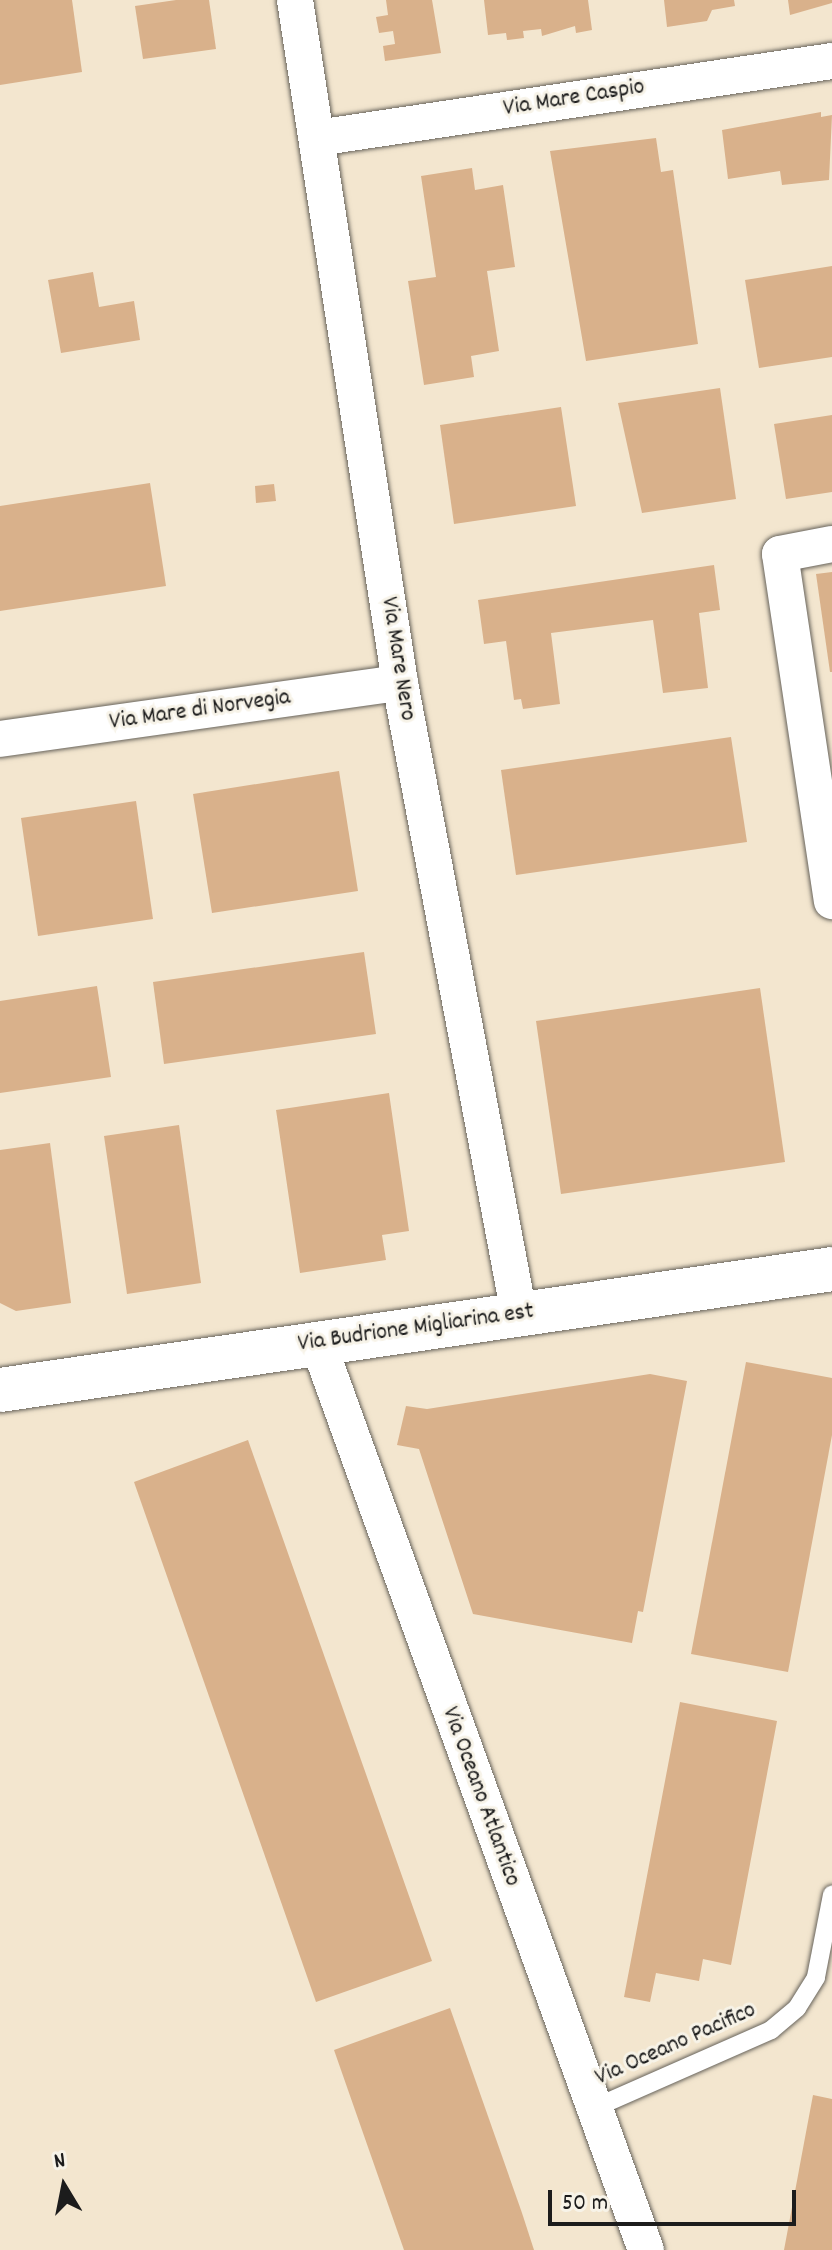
<!DOCTYPE html>
<style>
body{margin:0}
#map{position:relative;width:832px;height:2250px;overflow:hidden;background:#f3e6cf;font-family:Dekko,sans-serif}
div>[style]{position:absolute}
[style*='--x']{left:calc(var(--x)*1px);top:calc(var(--y)*1px);width:calc(var(--w)*1px);rotate:calc(var(--a)*1deg)}
.building>*{inset:0;background:#d9b18b}
.roads{filter:drop-shadow(0 0 2px #67635b) drop-shadow(0 0 2px #67635b)}
.service>*{height:18px;margin:-9px;padding:0 9px;transform-origin:9px;border-radius:9px;background:#fff}
.minor>*{height:36px;margin:-18px;padding:0 18px;transform-origin:18px;border-radius:18px;background:#fff}
.tertiary>*{height:44px;margin:-22px;padding:0 22px;transform-origin:22px;border-radius:22px;background:#fff}
span{translate:-50% -50%;white-space:nowrap;text-align:center;line-height:1.15;-webkit-text-stroke:6px #f7f3e8;paint-order:stroke}
.street-label{font-size:24px;color:#1c1c1c}
.north{position:absolute;left:24px;top:2146px;width:80px;height:80px;-webkit-text-stroke:6px #f7f3e8;paint-order:stroke;rotate:350deg;font-size:22px;font-weight:700;line-height:32px;text-align:center;color:#1c1c1c}
.north::after{content:'';display:block;margin:auto;width:28px;height:36px;background:#1c1c1c;clip-path:polygon(50% 0,100% 100%,50% 72%,0 100%)}
.scale{position:absolute;left:548px;top:2190px;width:248px;height:36px;box-sizing:border-box;border:4px solid #1c1c1c;border-top:0;padding-left:10px;font-size:24px;line-height:28px;white-space:nowrap;color:#1c1c1c;-webkit-text-stroke:6px #f7f3e8;paint-order:stroke}
</style>
<div id="map">
<div class="building">
<i style="clip-path:polygon(0 0,72px 0,82px 72px,0 85px)"></i>
<i style="clip-path:polygon(176px 0,209px 0,216px 49px,143px 59px,135px 6px)"></i>
<i style="clip-path:polygon(386px 0,432px 0,441px 53px,385px 61px,383px 46px,395px 44px,393px 31px,379px 33px,376px 17px,388px 15px)"></i>
<i style="clip-path:polygon(484px 0,588px 0,592px 30px,576px 33px,575px 26px,542px 36px,541px 29px,523px 31px,524px 38px,507px 40px,506px 33px,488px 35px)"></i>
<i style="clip-path:polygon(664px 0,734px 0,735px 6px,712px 10px,707px 21px,667px 27px)"></i>
<i style="clip-path:polygon(788px 0,832px 0,832px 3px,790px 15px)"></i>
<i style="clip-path:polygon(821px 112px,821px 117px,832px 115px,829px 180px,782px 185px,780px 171px,728px 179px,722px 130px)"></i>
<i style="clip-path:polygon(656px 138px,661px 172px,673px 170px,698px 344px,586px 361px,550px 151px)"></i>
<i style="clip-path:polygon(472px 168px,475px 190px,503px 185px,515px 267px,487px 271px,499px 351px,471px 356px,474px 377px,424px 385px,408px 281px,436px 277px,421px 176px)"></i>
<i style="clip-path:polygon(832px 266px,832px 357px,759px 368px,745px 280px)"></i>
<i style="clip-path:polygon(93px 272px,99px 307px,134px 301px,140px 340px,61px 353px,48px 280px)"></i>
<i style="clip-path:polygon(720px 388px,736px 499px,642px 513px,618px 403px)"></i>
<i style="clip-path:polygon(561px 407px,576px 506px,454px 524px,440px 425px)"></i>
<i style="clip-path:polygon(832px 415px,832px 492px,786px 499px,774px 424px)"></i>
<i style="clip-path:polygon(150px 483px,166px 586px,0 611px,0 506px)"></i>
<i style="clip-path:polygon(274px 484px,276px 501px,256px 503px,255px 486px)"></i>
<i style="clip-path:polygon(714px 565px,720px 610px,699px 613px,708px 688px,663px 693px,653px 620px,551px 633px,560px 704px,523px 709px,521px 699px,514px 700px,506px 641px,484px 644px,478px 600px)"></i>
<i style="clip-path:polygon(832px 572px,832px 672px,830px 672px,816px 574px)"></i>
<i style="clip-path:polygon(731px 737px,747px 842px,516px 875px,501px 770px)"></i>
<i style="clip-path:polygon(339px 771px,358px 891px,212px 913px,193px 794px)"></i>
<i style="clip-path:polygon(136px 801px,153px 919px,38px 936px,21px 818px)"></i>
<i style="clip-path:polygon(364px 952px,376px 1034px,164px 1064px,153px 982px)"></i>
<i style="clip-path:polygon(97px 986px,111px 1077px,0 1093px,0 1001px)"></i>
<i style="clip-path:polygon(760px 988px,785px 1162px,561px 1194px,536px 1021px)"></i>
<i style="clip-path:polygon(389px 1093px,409px 1231px,382px 1235px,386px 1260px,300px 1273px,276px 1110px)"></i>
<i style="clip-path:polygon(179px 1125px,201px 1283px,127px 1294px,104px 1136px)"></i>
<i style="clip-path:polygon(50px 1143px,71px 1303px,16px 1311px,0 1303px,0 1150px)"></i>
<i style="clip-path:polygon(746px 1362px,832px 1378px,832px 1435px,788px 1672px,691px 1654px)"></i>
<i style="clip-path:polygon(650px 1374px,687px 1381px,643px 1612px,638px 1611px,632px 1643px,473px 1614px,419px 1449px,397px 1445px,406px 1406px,427px 1409px)"></i>
<i style="clip-path:polygon(248px 1440px,432px 1961px,316px 2002px,134px 1482px)"></i>
<i style="clip-path:polygon(680px 1702px,777px 1721px,731px 1965px,703px 1959px,699px 1981px,656px 1973px,650px 2002px,624px 1997px)"></i>
<i style="clip-path:polygon(450px 2008px,522px 2213px,534px 2250px,404px 2250px,334px 2050px)"></i>
<i style="clip-path:polygon(813px 2095px,832px 2099px,832px 2250px,784px 2250px)"></i>
</div>
<div class="roads">
<div class="service">
<i style="--x:592;--y:2109;--w:196;--a:-23.8"></i>
<i style="--x:771;--y:2030;--w:34;--a:-40"></i>
<i style="--x:797;--y:2008;--w:36;--a:-58"></i>
<i style="--x:816;--y:1977;--w:84;--a:-79"></i>
</div>
<div class="minor">
<i style="--x:295;--y:0;--w:691;--a:81.26"></i>
<i style="--x:400;--y:683;--w:642;--a:79.32"></i>
<i style="--x:317;--y:138;--w:521;--a:-8.5"></i>
<i style="--x:832;--y:544;--w:53;--a:169.1"></i>
<i style="--x:780;--y:554;--w:351;--a:81.5"></i>
<i style="--x:0;--y:739;--w:404;--a:-8"></i>
<i style="--x:318;--y:1343;--w:964;--a:70.12"></i>
</div>
<div class="tertiary">
<i style="--x:0;--y:1390;--w:841;--a:-8.27"></i>
</div>
</div>
<div class="street-label">
<span style="left:574px;top:99px;rotate:-9deg">Via Mare Caspio</span>
<span style="left:397px;top:659px;rotate:81deg">Via Mare Nero</span>
<span style="left:200px;top:711px;rotate:-8deg">Via Mare di Norvegia</span>
<span style="left:416px;top:1329px;rotate:-8deg">Via Budrione Migliarina est</span>
<span style="left:480px;top:1797px;rotate:70deg">Via Oceano Atlantico</span>
<span style="left:676px;top:2045px;rotate:-24deg">Via Oceano Pacifico</span>
</div>
<div class="north">N</div>
<div class="scale">50 m</div>
</div>
